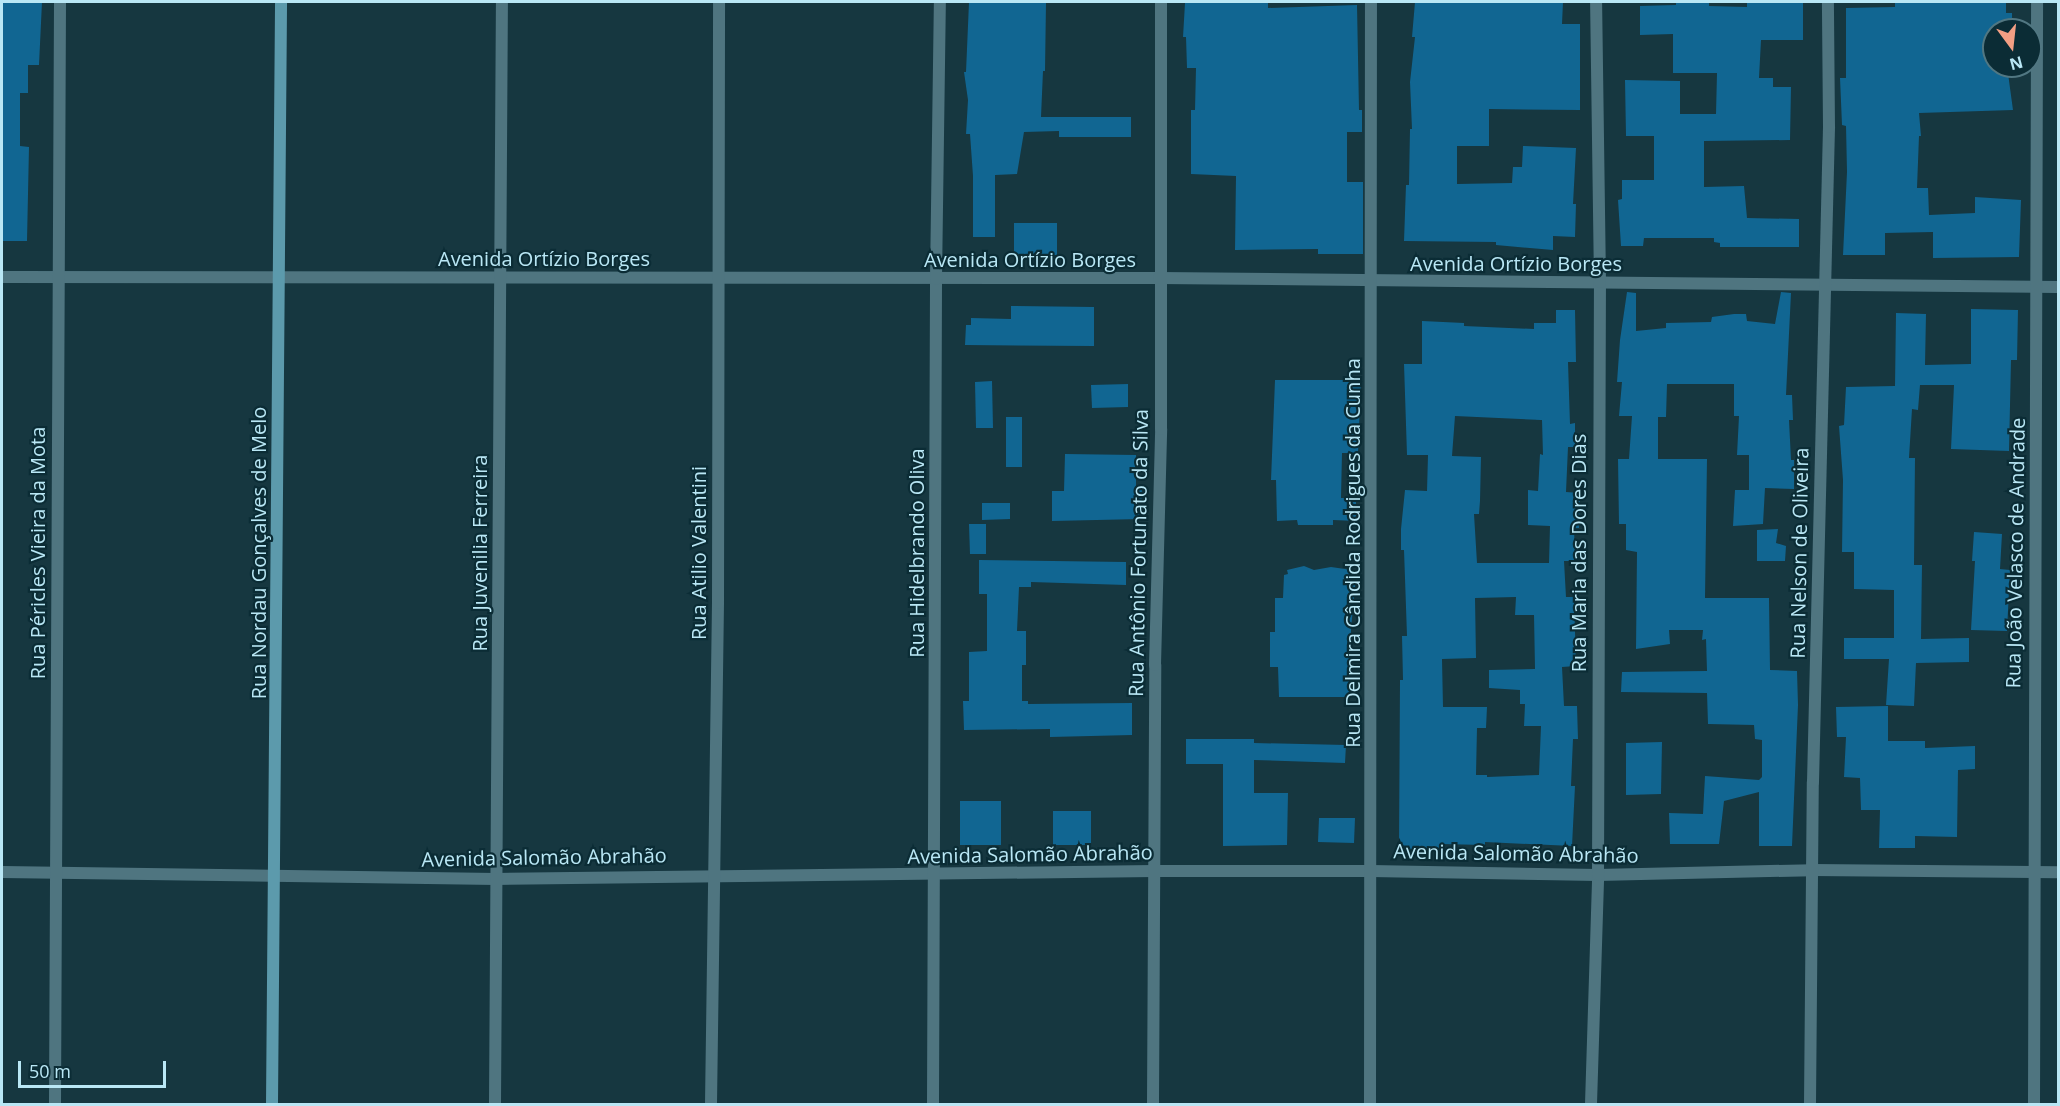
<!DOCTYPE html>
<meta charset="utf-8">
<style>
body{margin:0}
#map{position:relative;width:2060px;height:1106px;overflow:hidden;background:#163740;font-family:"Open Sans",sans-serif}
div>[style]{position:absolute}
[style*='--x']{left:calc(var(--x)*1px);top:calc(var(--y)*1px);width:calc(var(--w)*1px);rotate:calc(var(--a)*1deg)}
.building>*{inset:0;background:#116692}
.street>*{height:12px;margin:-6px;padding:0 6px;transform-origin:6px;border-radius:6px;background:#4f7580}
.secondary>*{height:12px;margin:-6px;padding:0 6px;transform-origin:6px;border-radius:6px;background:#5c9aac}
span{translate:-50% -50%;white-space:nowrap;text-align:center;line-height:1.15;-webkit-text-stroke:4.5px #0b2c35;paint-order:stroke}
.street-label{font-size:20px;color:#b9e7f5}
.frame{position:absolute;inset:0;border:3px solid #b9e7f5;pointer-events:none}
.north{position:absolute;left:1982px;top:18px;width:60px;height:60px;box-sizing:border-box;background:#0b2c35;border:2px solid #517782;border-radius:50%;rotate:165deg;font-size:16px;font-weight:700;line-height:24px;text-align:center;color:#b9e7f5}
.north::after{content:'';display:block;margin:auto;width:21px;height:27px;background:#f39f84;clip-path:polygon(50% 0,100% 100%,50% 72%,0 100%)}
.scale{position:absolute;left:18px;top:1061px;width:148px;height:27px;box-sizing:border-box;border:3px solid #b9e7f5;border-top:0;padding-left:8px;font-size:18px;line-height:21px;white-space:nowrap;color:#b9e7f5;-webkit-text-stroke:4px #0b2c35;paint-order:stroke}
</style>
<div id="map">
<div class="building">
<i style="clip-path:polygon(2px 2px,42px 2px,39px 65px,28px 65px,28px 93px,20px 93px,20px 146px,29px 147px,27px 241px,2px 241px)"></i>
<i style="clip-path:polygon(969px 2px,1046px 3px,1045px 71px,1043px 71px,1041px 117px,1131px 117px,1131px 137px,1059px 137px,1059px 131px,1024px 132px,1017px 174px,995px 175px,995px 237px,973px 237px,973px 176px,970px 134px,966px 134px,968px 100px,964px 72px,966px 72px)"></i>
<i style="clip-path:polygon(1415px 2px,1563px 2px,1562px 24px,1580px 24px,1580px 110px,1489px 109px,1489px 146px,1457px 146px,1457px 184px,1512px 183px,1513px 167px,1522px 167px,1523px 146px,1576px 148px,1573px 204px,1576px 204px,1575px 237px,1553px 236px,1553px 250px,1496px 245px,1496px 242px,1404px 241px,1406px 185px,1409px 185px,1410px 129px,1412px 129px,1410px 82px,1415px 37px,1412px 37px)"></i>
<i style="clip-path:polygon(1676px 2px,1709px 2px,1709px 6px,1747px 7px,1747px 2px,1803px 2px,1803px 40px,1761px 40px,1759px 78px,1773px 78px,1773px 87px,1791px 87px,1790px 140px,1704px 141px,1704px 187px,1744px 186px,1747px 218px,1799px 219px,1799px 247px,1720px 247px,1720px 243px,1714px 242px,1714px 238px,1644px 238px,1643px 246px,1621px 246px,1618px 200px,1622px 199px,1622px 180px,1654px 180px,1654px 136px,1626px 136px,1625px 80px,1680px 81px,1680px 114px,1716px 114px,1717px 73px,1673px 73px,1673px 34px,1640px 35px,1640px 6px,1676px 5px)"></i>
<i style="clip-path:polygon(1895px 2px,2006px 2px,2006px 13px,2012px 13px,2012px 30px,1994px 30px,1994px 66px,2007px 66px,2013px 110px,1919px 113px,1921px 136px,1919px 136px,1917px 188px,1928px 188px,1929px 215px,1975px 213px,1975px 197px,2021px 200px,2019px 257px,1933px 258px,1933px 232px,1885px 233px,1885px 255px,1843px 255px,1847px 172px,1846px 126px,1842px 125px,1840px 78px,1846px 78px,1846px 8px,1895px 7px)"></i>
<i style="clip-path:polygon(1185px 3px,1268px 3px,1268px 8px,1357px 5px,1359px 110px,1362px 110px,1362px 132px,1347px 132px,1347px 182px,1363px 182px,1363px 254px,1318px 254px,1318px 249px,1235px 250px,1236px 176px,1191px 174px,1191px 110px,1195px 110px,1196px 68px,1187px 68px,1186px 37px,1183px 37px)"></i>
<i style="clip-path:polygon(1014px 223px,1057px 223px,1057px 255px,1014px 255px)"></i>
<i style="clip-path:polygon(1627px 292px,1636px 293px,1636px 331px,1666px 328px,1666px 323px,1711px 322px,1712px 317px,1734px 314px,1746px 314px,1747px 321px,1775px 324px,1781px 292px,1791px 293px,1786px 395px,1792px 395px,1793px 420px,1789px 420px,1791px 460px,1794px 460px,1794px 489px,1765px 488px,1763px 524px,1733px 526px,1735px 490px,1749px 490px,1749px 455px,1737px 455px,1739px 416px,1734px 416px,1734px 384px,1667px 384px,1666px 417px,1658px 417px,1658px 459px,1707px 459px,1705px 598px,1769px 598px,1770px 670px,1797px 671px,1798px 705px,1792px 846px,1759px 846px,1759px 792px,1724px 801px,1719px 844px,1670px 844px,1669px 813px,1703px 814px,1705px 776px,1759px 780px,1762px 777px,1762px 740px,1755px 739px,1754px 725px,1708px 724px,1707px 693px,1621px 692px,1622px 672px,1707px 671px,1706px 639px,1702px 640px,1703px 630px,1669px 630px,1670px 644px,1636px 649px,1637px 552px,1626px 550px,1626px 524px,1619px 524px,1618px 459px,1629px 459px,1632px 416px,1619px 416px,1622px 382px,1617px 382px,1620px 340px)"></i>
<i style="clip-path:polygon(1011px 306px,1094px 307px,1094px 346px,965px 345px,966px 325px,971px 325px,971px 318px,1011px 319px)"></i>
<i style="clip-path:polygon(1971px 309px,2018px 310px,2017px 360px,2011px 360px,2009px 451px,1951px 449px,1954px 385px,1920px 385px,1918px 410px,1912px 409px,1909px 458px,1915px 458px,1914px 565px,1922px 565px,1921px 639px,1969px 638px,1969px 662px,1916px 663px,1914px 706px,1886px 705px,1889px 659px,1844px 659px,1844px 638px,1894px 638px,1894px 590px,1854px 589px,1854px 552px,1842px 552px,1843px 480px,1839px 426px,1844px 425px,1846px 387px,1895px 386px,1896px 313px,1926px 314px,1925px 365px,1971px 364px)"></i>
<i style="clip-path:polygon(evenodd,1556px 310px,1575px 310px,1576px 362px,1568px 362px,1570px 424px,1575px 423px,1575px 447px,1568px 447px,1566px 492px,1580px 493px,1579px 528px,1574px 528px,1575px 561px,1564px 561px,1566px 597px,1574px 597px,1576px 666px,1562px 667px,1564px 706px,1577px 706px,1578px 739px,1573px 739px,1571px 786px,1575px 786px,1572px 846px,1485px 842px,1485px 845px,1441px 844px,1441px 850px,1399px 849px,1400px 680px,1403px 680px,1402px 636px,1407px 636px,1404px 550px,1401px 550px,1401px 529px,1405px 490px,1427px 491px,1428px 455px,1407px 455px,1404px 364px,1422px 364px,1422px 321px,1464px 323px,1464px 326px,1534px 329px,1534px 323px,1556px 323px,1556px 310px,1455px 416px,1542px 420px,1543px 455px,1540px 454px,1538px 491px,1528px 490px,1528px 525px,1550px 526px,1549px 563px,1477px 563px,1474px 514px,1479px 514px,1480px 501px,1481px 457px,1452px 456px,1455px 416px,1556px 310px,1516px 597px,1515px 615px,1534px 615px,1535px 669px,1489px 670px,1489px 688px,1520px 690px,1520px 704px,1525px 704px,1524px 726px,1541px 726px,1539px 775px,1487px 777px,1487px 775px,1476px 775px,1477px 728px,1486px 728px,1487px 707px,1443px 707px,1442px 659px,1476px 658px,1475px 598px,1516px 597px)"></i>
<i style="clip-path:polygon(1275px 380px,1361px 380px,1358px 453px,1342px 453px,1341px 498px,1356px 498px,1356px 521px,1333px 520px,1333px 525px,1298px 525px,1297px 520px,1277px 521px,1276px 480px,1271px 480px)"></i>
<i style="clip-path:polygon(992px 381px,993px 428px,976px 428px,975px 382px)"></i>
<i style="clip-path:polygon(1128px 384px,1128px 407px,1092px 408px,1091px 385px)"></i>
<i style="clip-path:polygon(1006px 417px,1022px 417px,1022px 467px,1006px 467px)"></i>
<i style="clip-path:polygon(1065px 454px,1136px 455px,1136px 489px,1142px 489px,1141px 519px,1052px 521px,1052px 491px,1064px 491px)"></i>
<i style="clip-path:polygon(982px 503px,1010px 503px,1010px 519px,982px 520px)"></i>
<i style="clip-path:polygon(969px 524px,986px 524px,986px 554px,970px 554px)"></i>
<i style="clip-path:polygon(1778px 529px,1776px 543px,1786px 546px,1785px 561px,1757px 561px,1757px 530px)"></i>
<i style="clip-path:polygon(1974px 532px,2002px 534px,2000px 569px,2010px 570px,2007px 631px,1971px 630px,1975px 561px,1972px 561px)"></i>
<i style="clip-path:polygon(979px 560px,1126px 562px,1126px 585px,1031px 582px,1031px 587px,1019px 587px,1017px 631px,1026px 631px,1026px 665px,1022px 665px,1022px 701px,1028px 701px,1028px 704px,1132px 703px,1132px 735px,1050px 737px,1050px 729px,964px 730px,963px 701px,969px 701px,969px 652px,987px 651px,987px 594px,979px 594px)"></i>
<i style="clip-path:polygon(1304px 566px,1314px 570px,1331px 567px,1352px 570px,1350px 575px,1356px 576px,1351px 629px,1350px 697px,1279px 697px,1278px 667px,1270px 667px,1270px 632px,1275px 632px,1275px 598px,1283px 598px,1284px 575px,1288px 574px,1287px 570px)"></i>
<i style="clip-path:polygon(1888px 706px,1888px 741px,1925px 741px,1925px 748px,1975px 746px,1975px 769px,1958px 770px,1957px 837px,1915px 836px,1915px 848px,1879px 848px,1880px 810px,1861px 810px,1860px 778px,1844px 777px,1846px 737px,1837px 737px,1836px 707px)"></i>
<i style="clip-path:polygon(1186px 739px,1254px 739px,1254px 743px,1346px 745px,1345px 763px,1254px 760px,1254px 793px,1288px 793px,1287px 845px,1223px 846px,1223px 764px,1186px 764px)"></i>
<i style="clip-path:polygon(1662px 742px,1661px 794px,1626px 795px,1626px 743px)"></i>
<i style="clip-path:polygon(960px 801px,1001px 801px,1001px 845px,960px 845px)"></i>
<i style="clip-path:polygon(1053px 811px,1091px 811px,1091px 845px,1053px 845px)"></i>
<i style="clip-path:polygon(1319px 818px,1355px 818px,1354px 843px,1318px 842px)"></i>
</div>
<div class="street">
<i style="--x:2;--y:277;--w:1157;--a:0.05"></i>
<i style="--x:1159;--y:278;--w:899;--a:0.57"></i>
<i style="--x:2;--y:872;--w:494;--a:0.8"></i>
<i style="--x:496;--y:879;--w:658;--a:-0.7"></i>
<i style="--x:1154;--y:871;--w:217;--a:0"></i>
<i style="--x:1371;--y:871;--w:227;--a:1"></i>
<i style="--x:1598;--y:875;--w:214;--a:-1.3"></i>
<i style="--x:1812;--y:870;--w:246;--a:0.5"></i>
<i style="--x:55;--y:1104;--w:1102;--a:-89.74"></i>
<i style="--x:495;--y:1104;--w:1102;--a:-89.64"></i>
<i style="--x:711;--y:1104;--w:501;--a:-89.2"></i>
<i style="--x:718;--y:603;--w:601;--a:-89.9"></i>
<i style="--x:933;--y:1104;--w:825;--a:-89.79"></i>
<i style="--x:936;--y:279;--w:277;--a:-89.2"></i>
<i style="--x:1153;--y:1104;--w:439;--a:-89.7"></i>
<i style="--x:1155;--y:665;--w:236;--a:-88.5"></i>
<i style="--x:1161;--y:429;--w:427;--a:-90"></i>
<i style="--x:1370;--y:1104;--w:1102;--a:-89.95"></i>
<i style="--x:1591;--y:1104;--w:229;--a:-88.2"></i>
<i style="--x:1598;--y:875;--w:593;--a:-89.81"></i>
<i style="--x:1600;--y:282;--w:280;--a:-90.8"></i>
<i style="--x:1810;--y:1104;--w:322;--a:-89.5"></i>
<i style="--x:1813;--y:782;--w:655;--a:-88.6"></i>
<i style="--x:1829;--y:127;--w:125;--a:-90.5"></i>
<i style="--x:2034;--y:1104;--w:1102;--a:-89.84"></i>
</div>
<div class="secondary">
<i style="--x:272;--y:1104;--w:1102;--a:-89.53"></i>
</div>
<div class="street-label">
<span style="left:544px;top:258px">Avenida Ortízio Borges</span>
<span style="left:1030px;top:259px">Avenida Ortízio Borges</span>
<span style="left:1516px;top:263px">Avenida Ortízio Borges</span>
<span style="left:37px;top:553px;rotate:-90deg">Rua Péricles Vieira da Mota</span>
<span style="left:258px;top:553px;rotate:-90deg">Rua Nordau Gonçalves de Melo</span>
<span style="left:479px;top:553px;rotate:-90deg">Rua Juvenilia Ferreira</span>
<span style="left:698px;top:553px;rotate:-90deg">Rua Atilio Valentini</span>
<span style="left:916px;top:553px;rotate:-90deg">Rua Hidelbrando Oliva</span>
<span style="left:1138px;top:553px;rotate:-89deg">Rua Antônio Fortunato da Silva</span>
<span style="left:1352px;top:553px;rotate:-90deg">Rua Delmira Cândida Rodrigues da Cunha</span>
<span style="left:1578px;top:553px;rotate:-90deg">Rua Maria das Dores Dias</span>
<span style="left:1799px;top:553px;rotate:-89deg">Rua Nelson de Oliveira</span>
<span style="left:2015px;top:553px;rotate:-89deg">Rua João Velasco de Andrade</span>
<span style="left:1516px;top:853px;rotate:1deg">Avenida Salomão Abrahão</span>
<span style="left:1030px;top:854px;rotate:-1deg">Avenida Salomão Abrahão</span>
<span style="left:544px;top:857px;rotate:-1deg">Avenida Salomão Abrahão</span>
</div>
<div class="frame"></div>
<div class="north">N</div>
<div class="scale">50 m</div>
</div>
